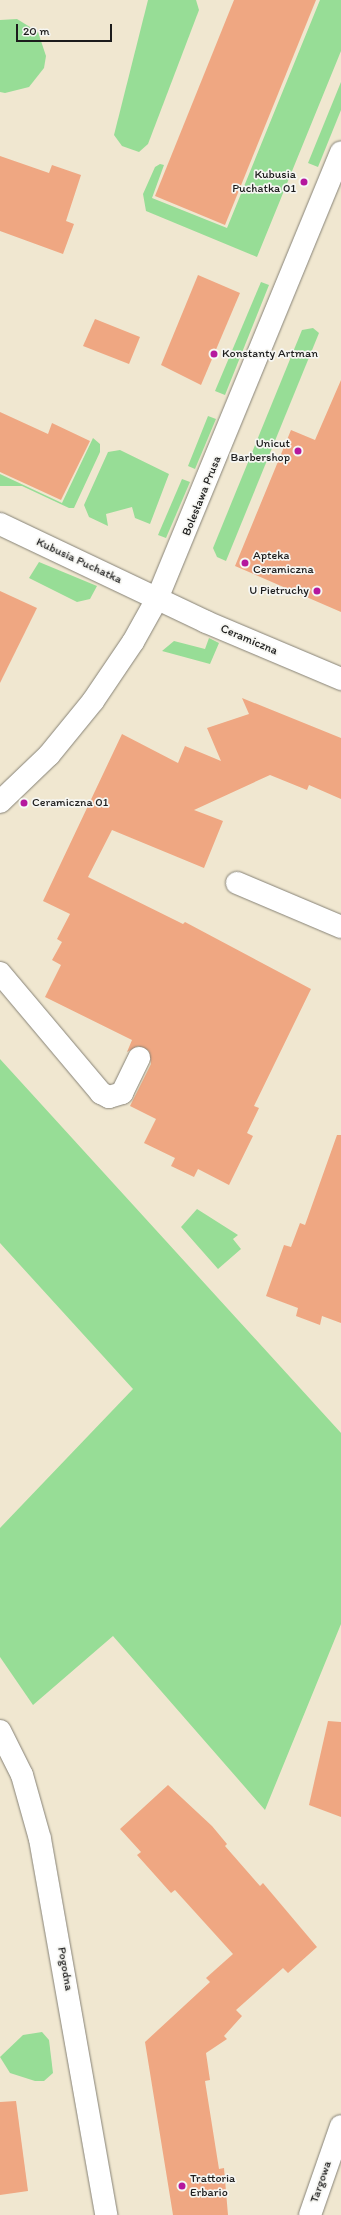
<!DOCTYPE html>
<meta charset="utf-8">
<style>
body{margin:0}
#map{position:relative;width:341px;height:2215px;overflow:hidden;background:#f0e7d0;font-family:Itim,sans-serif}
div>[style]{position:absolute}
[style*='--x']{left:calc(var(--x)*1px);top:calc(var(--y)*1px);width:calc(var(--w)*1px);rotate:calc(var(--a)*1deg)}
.green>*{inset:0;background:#97dd96}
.building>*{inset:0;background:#efa782}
.roads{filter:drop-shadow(0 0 1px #868276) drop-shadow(0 0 1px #868276)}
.minor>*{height:22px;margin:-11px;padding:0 11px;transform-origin:11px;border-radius:11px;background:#fff}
.tertiary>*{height:22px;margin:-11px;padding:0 11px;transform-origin:11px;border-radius:11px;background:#fff}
.dots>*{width:11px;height:11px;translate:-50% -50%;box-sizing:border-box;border:2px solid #f6f6f2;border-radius:50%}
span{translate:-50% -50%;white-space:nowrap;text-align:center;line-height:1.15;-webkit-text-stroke:3.5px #f6f6f2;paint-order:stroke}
.poi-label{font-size:12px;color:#1c1c1c}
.right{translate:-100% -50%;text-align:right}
.left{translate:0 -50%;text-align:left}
.street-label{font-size:12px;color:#1c1c1c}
.scale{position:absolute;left:16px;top:24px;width:96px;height:18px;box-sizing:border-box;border:2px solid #1c1c1c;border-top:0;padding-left:5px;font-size:12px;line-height:14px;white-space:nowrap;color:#1c1c1c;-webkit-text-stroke:3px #f6f6f2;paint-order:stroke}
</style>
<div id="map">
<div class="green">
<i style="clip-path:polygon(148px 0,196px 0,199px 10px,148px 144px,139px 152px,122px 146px,114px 135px)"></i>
<i style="clip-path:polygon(320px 0,341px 0,341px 51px,257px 257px,146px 211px,143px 194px,155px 167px,160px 164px,164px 165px,152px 198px,227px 228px)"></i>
<i style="clip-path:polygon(17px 19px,38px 32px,46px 56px,44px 68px,29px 87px,5px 93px,0 92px,0 20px)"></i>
<i style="clip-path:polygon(341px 82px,341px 110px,318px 167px,308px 163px)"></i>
<i style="clip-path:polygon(261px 282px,269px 285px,225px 395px,215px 391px)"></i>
<i style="clip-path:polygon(313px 328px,319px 333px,226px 561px,217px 557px,213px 548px,302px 330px)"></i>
<i style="clip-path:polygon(208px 416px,216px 419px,195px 469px,188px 466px)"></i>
<i style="clip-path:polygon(93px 438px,100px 444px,100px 452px,74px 508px,69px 508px,22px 486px,0 486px,0 474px,62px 503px)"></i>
<i style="clip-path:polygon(120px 450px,169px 474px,150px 524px,135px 518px,132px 507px,106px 514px,108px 526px,89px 517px,84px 505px,108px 452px)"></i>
<i style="clip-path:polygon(182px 479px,190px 482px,166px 538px,158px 535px)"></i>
<i style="clip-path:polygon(39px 562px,97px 586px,90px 599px,77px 602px,29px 578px)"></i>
<i style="clip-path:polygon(209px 638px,219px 643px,210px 664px,162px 651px,174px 641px,205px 649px)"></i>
<i style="clip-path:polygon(0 1059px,341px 1433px,341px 1624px,265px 1810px,113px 1636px,33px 1705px,0 1657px,0 1528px,133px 1389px,0 1243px)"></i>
<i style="clip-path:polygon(197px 1209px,238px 1235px,233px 1239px,241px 1249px,218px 1269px,181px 1227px)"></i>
<i style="clip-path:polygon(42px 2032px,49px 2040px,53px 2073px,44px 2081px,35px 2081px,10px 2073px,0 2057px,23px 2035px)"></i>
</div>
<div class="building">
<i style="clip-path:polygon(234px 0,316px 0,225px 225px,155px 196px)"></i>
<i style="clip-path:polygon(0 156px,49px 173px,52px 165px,81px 175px,66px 221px,74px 224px,63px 254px,0 231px)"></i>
<i style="clip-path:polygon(198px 275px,240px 293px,201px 385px,161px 365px)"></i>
<i style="clip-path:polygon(95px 319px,140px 337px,129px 364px,83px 346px)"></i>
<i style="clip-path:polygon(341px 380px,341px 612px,235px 566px,291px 430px,315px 440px)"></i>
<i style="clip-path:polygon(0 412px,48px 434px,52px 423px,90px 441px,61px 500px,0 472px)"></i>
<i style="clip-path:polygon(0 591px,37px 608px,0 683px)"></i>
<i style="clip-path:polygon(242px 698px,341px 738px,341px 799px,309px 785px,307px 790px,270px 775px,194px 810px,223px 821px,204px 868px,112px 830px,88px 877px,183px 924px,185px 922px,311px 989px,254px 1106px,259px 1108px,247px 1133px,253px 1136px,229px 1185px,198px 1169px,194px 1177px,171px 1166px,175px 1158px,144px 1143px,156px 1119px,130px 1106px,151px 1064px,149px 1051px,138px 1046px,127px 1052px,132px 1040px,45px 997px,61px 965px,52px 960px,62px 942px,57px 939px,70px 914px,43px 901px,122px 734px,178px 763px,185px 746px,221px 761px,207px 728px,249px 714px)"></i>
<i style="clip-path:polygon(337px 1135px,341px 1135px,341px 1323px,322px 1316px,320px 1325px,296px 1316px,298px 1308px,266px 1296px,284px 1245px,291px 1247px,300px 1223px,305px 1225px)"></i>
<i style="clip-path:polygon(328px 1721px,341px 1722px,341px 1817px,309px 1805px)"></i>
<i style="clip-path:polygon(168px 1785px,212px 1826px,227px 1844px,225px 1846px,260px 1886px,263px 1883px,317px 1947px,288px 1973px,283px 1968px,236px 2010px,242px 2016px,224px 2036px,227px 2039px,206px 2053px,210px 2080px,205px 2081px,219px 2169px,224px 2168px,228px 2215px,173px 2215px,145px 2042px,210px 1982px,206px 1978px,233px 1954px,175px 1890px,171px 1893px,137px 1855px,141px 1852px,120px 1829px)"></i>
<i style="clip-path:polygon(16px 2101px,28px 2191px,0 2195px,0 2102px)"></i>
</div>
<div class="roads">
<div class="minor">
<i style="--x:0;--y:524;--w:228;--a:25.4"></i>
<i style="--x:206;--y:622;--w:147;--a:22.9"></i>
<i style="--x:237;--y:883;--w:113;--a:22.9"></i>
<i style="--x:0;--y:973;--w:157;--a:49.9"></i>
<i style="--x:101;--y:1093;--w:9;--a:27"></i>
<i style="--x:109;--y:1097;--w:14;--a:-17"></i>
<i style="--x:122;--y:1093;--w:39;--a:-64"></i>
<i style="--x:310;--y:2215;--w:94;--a:-70.8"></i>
</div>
<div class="tertiary">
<i style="--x:0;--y:802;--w:68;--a:-43.8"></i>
<i style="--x:49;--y:755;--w:70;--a:-50.8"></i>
<i style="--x:93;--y:701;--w:71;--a:-55.9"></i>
<i style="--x:133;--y:642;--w:49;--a:-60.8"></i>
<i style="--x:157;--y:599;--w:483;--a:-67.6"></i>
<i style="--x:0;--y:1731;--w:49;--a:63.4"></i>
<i style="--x:22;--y:1775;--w:66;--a:74.3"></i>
<i style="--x:40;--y:1839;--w:382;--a:80"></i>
</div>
</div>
<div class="dots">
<i style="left:304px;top:182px;background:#b5179e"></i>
<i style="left:214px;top:354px;background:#b5179e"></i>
<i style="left:298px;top:451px;background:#b5179e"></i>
<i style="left:245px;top:563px;background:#b5179e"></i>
<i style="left:317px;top:591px;background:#b5179e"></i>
<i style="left:24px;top:803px;background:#b5179e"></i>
<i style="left:182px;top:2186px;background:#b5179e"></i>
</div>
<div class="poi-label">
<span class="right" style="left:296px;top:182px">Kubusia<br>Puchatka 01</span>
<span class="left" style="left:222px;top:354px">Konstanty Artman</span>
<span class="right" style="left:290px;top:451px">Unicut<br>Barbershop</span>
<span class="left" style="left:253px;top:563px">Apteka<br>Ceramiczna</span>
<span class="right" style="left:309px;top:591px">U Pietruchy</span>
<span class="left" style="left:32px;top:803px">Ceramiczna 01</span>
<span class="left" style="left:190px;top:2186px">Trattoria<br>Erbario</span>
</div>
<div class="street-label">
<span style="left:202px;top:496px;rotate:-68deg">Bolesława Prusa</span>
<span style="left:79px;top:561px;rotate:25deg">Kubusia Puchatka</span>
<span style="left:249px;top:640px;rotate:23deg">Ceramiczna</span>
<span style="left:65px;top:1969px;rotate:80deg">Pogodna</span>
<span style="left:321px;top:2182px;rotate:-71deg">Targowa</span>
</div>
<div class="scale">20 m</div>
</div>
